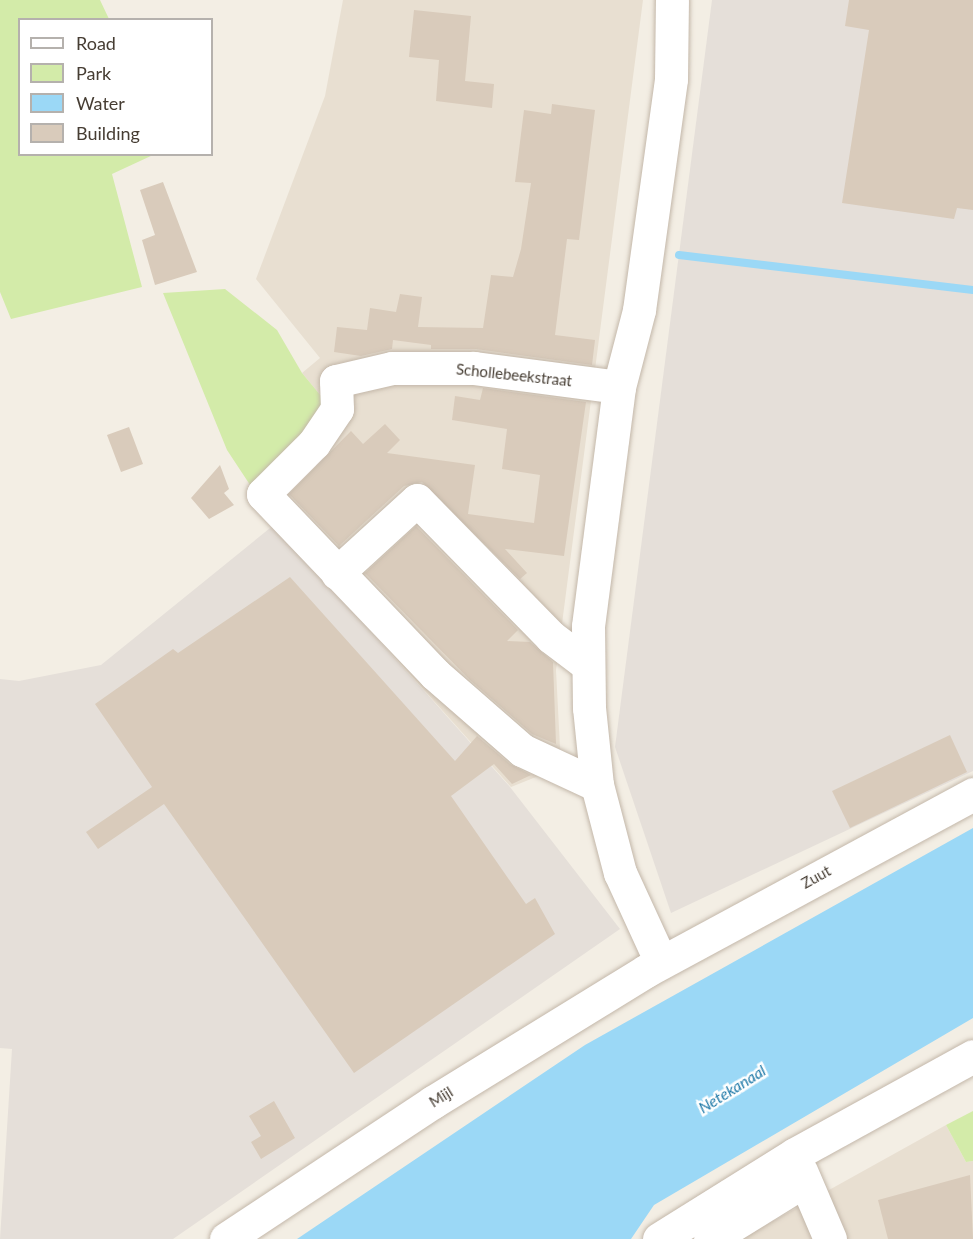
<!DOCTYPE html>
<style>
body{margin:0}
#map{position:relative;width:973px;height:1239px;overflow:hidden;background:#f3eee4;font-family:Lato,sans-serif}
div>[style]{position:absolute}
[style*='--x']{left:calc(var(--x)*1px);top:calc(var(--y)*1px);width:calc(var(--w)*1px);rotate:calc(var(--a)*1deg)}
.residential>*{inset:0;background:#e8dfd1}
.industrial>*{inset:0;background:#e5dfd9}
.green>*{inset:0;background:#d3eba9}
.water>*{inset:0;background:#9bd8f6}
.stream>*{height:8px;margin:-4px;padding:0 4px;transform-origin:4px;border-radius:4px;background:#9bd8f6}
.building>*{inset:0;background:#d9cbbb}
.roads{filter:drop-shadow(0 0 2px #c3b7a9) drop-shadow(0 0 2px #c3b7a9)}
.minor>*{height:33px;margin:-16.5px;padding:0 16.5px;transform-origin:16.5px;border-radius:16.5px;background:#fff}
span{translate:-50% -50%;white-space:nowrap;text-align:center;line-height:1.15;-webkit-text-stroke:5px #fff;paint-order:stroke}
.street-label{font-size:15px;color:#463d33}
.water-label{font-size:16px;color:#227ba9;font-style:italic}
.legend{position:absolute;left:18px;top:18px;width:195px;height:138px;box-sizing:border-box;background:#fff;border:2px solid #b5b1ad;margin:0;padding:8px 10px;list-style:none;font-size:18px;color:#463d33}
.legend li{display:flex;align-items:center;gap:12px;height:30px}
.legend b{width:30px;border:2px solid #b5b1ad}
</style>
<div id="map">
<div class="residential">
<i style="clip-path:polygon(343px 0,643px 0,556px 670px,561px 767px,511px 787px,275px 524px,256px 494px,326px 402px,302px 373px,320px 358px,256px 279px,325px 96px)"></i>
<i style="clip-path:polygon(946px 1125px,966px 1162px,973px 1161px,973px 1239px,741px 1239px)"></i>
</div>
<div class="industrial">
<i style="clip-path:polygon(712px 0,973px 0,973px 771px,671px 913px,615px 747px)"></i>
<i style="clip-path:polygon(275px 524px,510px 787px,620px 929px,173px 1239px,0 1239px,12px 1049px,0 1048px,0 679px,19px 681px,101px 665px)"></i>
</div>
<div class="green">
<i style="clip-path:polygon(0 0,100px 0,109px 19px,20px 20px,20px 154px,153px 155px,112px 174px,142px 287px,11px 319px,0 292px)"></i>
<i style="clip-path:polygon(225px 289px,277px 330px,302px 373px,326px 402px,256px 494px,227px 450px,163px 293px)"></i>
<i style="clip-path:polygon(973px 1111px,973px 1161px,966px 1162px,946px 1125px)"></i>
</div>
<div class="water">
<i style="clip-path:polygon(973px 828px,973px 1018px,654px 1205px,631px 1239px,297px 1239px,585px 1045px)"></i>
</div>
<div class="stream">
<i style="--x:679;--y:255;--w:296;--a:6.8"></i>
</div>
<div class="building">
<i style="clip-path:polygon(849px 0,973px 0,973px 210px,957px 208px,954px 219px,842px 203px,869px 30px,845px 26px)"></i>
<i style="clip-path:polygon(414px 10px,471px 16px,465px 81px,494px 84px,492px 108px,436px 101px,439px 60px,409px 57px)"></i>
<i style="clip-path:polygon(552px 104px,595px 110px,579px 240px,567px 239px,555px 335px,595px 340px,592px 365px,476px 349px,431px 349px,431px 345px,393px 340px,392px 349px,361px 356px,334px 352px,337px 327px,367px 330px,370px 308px,396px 312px,400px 294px,422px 297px,418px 327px,483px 328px,491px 275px,513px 277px,521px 249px,531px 183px,515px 182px,524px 110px,551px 114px)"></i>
<i style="clip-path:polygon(163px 182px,197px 272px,155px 285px,142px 240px,155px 235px,140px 190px)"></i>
<i style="clip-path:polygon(483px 388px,586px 402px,564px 556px,505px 549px,527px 573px,520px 579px,422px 482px,404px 486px,339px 546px,289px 494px,351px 431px,363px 444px,385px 424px,400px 440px,387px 453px,475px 465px,468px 514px,534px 523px,540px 475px,502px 469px,507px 429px,452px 420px,455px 396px,480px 400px)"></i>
<i style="clip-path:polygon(129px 427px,143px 464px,121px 472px,107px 435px)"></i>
<i style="clip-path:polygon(220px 465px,229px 489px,224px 493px,234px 505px,209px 519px,191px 498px)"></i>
<i style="clip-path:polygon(416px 526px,518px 630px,507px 641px,530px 642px,553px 662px,556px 744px,532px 734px,470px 680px,365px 573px)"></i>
<i style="clip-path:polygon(290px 577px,455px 761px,477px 736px,510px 764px,531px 775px,512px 784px,494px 764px,451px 796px,526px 904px,535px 898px,555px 934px,354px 1073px,164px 804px,98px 849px,86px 832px,152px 787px,95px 704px,173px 649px,178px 653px)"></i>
<i style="clip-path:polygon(950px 735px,967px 772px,850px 828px,832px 791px)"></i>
<i style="clip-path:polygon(274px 1101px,295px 1138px,261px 1159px,251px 1142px,261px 1136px,249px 1116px)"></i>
<i style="clip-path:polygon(970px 1175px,973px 1239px,888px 1239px,878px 1200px)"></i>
</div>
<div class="roads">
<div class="minor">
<i style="--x:337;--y:573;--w:108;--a:-42.4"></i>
<i style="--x:417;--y:500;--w:192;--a:45.6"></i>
<i style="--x:551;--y:637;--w:46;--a:37.1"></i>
<i style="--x:597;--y:785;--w:83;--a:-155"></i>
<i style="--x:522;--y:750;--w:116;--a:-138.9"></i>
<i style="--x:435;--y:674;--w:249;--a:-133.7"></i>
<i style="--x:263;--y:494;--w:72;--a:-45"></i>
<i style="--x:314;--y:443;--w:41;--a:-55.9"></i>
<i style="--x:337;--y:409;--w:28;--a:-92"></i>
<i style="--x:336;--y:381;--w:57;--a:-13.1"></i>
<i style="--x:392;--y:368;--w:82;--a:0"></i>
<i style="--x:474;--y:368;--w:146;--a:7.5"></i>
<i style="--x:661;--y:962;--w:98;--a:-114.7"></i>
<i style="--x:620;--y:873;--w:91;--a:-104.6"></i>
<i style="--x:597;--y:785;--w:77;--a:-95.9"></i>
<i style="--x:589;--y:708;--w:82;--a:-90.7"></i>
<i style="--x:588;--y:626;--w:241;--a:-82.6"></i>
<i style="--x:619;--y:387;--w:80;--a:-75.4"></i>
<i style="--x:639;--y:310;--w:233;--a:-82.1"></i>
<i style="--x:671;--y:79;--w:79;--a:-89.3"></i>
<i style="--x:801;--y:1171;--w:74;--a:66.9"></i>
<i style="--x:226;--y:1239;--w:248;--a:-33.5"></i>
<i style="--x:433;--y:1102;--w:250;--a:-31.6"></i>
<i style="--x:646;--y:971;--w:372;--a:-28.4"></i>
<i style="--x:659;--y:1239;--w:160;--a:-32"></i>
<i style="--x:795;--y:1154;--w:203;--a:-28.8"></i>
<i style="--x:710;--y:1239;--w:110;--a:-31.7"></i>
</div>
</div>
<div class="street-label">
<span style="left:514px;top:375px;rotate:6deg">Schollebeekstraat</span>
<span style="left:816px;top:877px;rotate:-29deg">Zuut</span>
<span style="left:441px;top:1097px;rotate:-32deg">Mijl</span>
</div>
<div class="water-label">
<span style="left:732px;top:1089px;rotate:-32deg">Netekanaal</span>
</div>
<ul class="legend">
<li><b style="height:8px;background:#fff"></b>Road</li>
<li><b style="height:16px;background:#d3eba9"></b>Park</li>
<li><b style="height:16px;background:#9bd8f6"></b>Water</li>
<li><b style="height:16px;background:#d9cbbb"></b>Building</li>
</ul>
</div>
